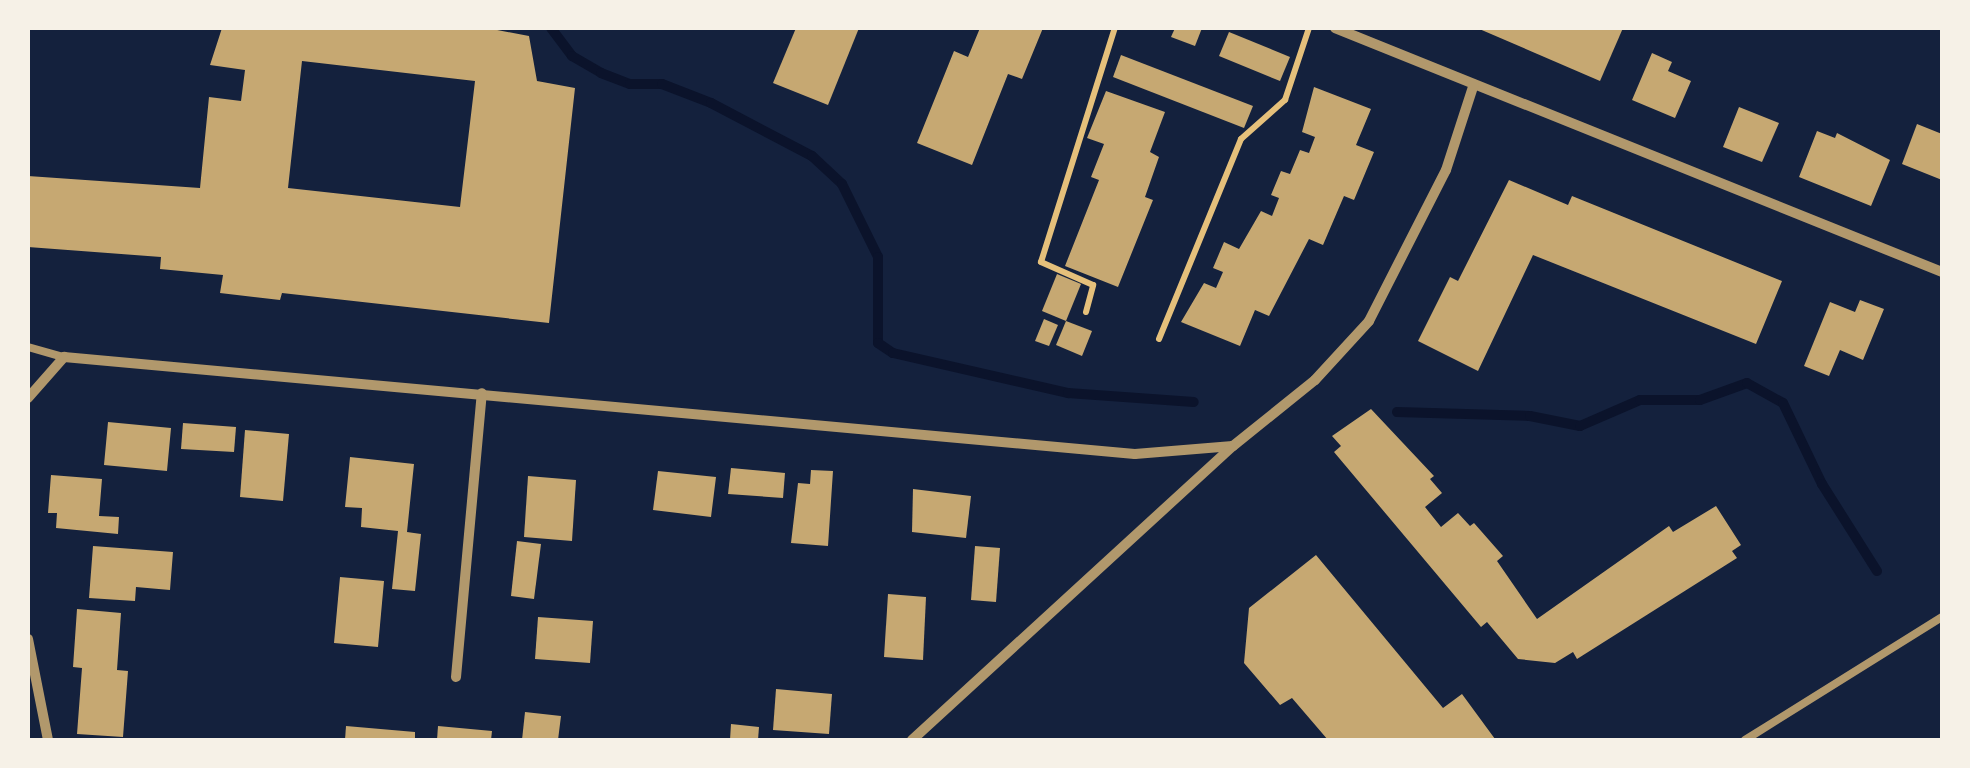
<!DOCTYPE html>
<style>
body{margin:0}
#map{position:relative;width:1970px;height:768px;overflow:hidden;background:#14213d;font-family:Figtree,sans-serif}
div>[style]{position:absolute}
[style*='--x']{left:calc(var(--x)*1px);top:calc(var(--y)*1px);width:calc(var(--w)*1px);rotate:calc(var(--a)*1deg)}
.stream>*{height:10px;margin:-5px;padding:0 5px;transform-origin:5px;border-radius:5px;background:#0b132b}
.building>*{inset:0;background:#c6a872}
.path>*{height:6px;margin:-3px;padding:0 3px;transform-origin:3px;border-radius:3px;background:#e5c07b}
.service>*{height:8px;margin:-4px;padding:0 4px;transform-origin:4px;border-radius:4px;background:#b1986c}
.minor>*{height:10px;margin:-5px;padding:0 5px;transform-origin:5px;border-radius:5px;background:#b1986c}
span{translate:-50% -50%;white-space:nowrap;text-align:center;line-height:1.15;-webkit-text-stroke:10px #f6f1e7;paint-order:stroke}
.frame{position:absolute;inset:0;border:30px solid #f6f1e7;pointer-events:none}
</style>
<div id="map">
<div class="stream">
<i style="--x:551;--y:28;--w:35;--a:53"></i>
<i style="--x:572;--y:56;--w:34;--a:30"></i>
<i style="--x:601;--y:73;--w:31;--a:21"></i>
<i style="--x:630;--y:84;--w:32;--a:0"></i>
<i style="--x:662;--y:84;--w:53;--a:21.2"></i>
<i style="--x:711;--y:103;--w:114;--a:27.7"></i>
<i style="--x:812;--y:156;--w:41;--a:43"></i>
<i style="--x:842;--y:184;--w:81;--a:63.7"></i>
<i style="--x:878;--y:257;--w:86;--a:90"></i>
<i style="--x:878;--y:343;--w:18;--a:34"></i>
<i style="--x:893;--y:353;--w:180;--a:12.9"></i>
<i style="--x:1068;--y:393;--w:126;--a:4.1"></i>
<i style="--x:1397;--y:412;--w:133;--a:1.7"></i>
<i style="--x:1530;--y:416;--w:51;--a:11.3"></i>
<i style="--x:1580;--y:426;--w:65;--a:-23.4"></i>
<i style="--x:1640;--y:400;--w:60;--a:0"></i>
<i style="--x:1700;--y:400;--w:50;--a:-19.9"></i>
<i style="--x:1747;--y:383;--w:41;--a:29.1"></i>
<i style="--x:1783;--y:403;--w:90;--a:64.3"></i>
<i style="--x:1822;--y:484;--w:103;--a:57.7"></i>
</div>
<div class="building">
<i style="clip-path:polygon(evenodd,222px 28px,487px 28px,529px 36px,537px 81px,575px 88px,549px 323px,282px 293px,280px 300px,220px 293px,223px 275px,160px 269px,161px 257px,28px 247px,28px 176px,200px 188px,209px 97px,241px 101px,245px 70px,210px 65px,222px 28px,302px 61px,475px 81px,460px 207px,288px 188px,302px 61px)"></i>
<i style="clip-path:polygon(796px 28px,859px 28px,828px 105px,773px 83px)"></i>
<i style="clip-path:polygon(980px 28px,1043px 28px,1022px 79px,1008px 74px,972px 165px,917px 143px,954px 51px,968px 57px)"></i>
<i style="clip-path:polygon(1175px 28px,1202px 28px,1195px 46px,1171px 37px)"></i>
<i style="clip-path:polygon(1477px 28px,1623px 28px,1600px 81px)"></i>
<i style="clip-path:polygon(1229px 32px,1290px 57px,1280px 81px,1219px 56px)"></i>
<i style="clip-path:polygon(1652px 53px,1672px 62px,1668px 71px,1691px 81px,1675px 118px,1632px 100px)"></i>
<i style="clip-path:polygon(1121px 55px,1253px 106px,1244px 128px,1113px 77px)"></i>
<i style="clip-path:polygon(1314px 87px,1371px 109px,1356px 145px,1374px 152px,1354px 200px,1344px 196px,1323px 245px,1309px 239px,1269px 316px,1255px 310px,1240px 346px,1181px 322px,1204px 283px,1216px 288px,1223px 272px,1213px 268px,1224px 242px,1239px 249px,1261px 211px,1272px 216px,1279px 198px,1271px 195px,1281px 171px,1290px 174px,1300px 150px,1309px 153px,1315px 137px,1302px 132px)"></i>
<i style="clip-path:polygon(1106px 91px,1165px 112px,1150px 152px,1159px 157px,1145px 197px,1153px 200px,1118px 287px,1065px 266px,1099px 180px,1091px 177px,1104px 144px,1087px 138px)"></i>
<i style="clip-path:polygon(1739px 107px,1779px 123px,1762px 162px,1723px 147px)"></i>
<i style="clip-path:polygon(1917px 124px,1942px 134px,1942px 180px,1902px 164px)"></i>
<i style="clip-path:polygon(1817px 131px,1835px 138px,1837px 133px,1890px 160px,1871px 206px,1799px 177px)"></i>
<i style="clip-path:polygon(1509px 180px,1568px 205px,1572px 196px,1782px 281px,1756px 344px,1533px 255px,1478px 371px,1418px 341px,1450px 277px,1458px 281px)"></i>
<i style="clip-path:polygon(1057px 274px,1081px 284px,1066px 321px,1042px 311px)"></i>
<i style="clip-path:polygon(1860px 300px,1884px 309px,1863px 360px,1840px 350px,1829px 376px,1804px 366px,1830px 302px,1855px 312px)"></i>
<i style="clip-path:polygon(1044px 319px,1058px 325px,1049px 346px,1035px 341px)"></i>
<i style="clip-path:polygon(1066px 321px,1092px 331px,1082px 356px,1056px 345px)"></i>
<i style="clip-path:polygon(1371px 409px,1434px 476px,1430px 479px,1442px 493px,1425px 507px,1441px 527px,1458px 513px,1470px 526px,1474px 523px,1503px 556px,1497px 561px,1537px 619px,1669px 526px,1673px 532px,1716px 506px,1741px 545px,1732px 551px,1737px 558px,1577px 659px,1573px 652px,1555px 663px,1518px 659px,1487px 622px,1481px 627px,1334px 452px,1341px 446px,1332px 436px)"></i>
<i style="clip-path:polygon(108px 422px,171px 428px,167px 471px,104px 465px)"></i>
<i style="clip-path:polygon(183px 423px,236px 427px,234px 452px,181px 449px)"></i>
<i style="clip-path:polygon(245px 430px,289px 434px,283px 501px,240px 497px)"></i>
<i style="clip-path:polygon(350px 457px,414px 464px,407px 532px,421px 534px,415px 591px,392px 589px,398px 531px,361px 527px,362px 508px,345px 507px)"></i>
<i style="clip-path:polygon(731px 468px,785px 473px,783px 498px,728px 494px)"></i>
<i style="clip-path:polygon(811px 470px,833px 471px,828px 546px,791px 543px,798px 483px,810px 484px)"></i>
<i style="clip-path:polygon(658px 471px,716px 477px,711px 517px,653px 510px)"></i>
<i style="clip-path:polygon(51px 475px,102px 479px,99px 516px,119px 517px,118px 534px,56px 528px,57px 513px,48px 513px)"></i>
<i style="clip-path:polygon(528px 476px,576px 480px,572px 541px,524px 537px)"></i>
<i style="clip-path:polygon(913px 489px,971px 496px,966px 538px,912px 532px)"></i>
<i style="clip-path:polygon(517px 541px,541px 544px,534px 599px,511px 596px)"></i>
<i style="clip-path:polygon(93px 546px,173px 552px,170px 590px,136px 587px,135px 601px,89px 598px)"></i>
<i style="clip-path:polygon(975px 546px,1000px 548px,996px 602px,971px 600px)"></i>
<i style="clip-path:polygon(1316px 555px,1443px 708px,1462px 694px,1495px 739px,1328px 740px,1292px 698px,1280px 705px,1244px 663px,1249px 608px)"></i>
<i style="clip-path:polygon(340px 577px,384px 581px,378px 647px,334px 643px)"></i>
<i style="clip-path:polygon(888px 594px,926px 597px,923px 660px,884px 657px)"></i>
<i style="clip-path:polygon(77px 609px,121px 613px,117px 670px,128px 671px,123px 737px,77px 734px,82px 668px,73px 667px)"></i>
<i style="clip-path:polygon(538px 617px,593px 621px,590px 663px,535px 659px)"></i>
<i style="clip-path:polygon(776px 689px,832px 694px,829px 734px,773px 730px)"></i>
<i style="clip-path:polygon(525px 712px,561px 716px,558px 740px,522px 740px)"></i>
<i style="clip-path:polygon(731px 724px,759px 727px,758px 740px,730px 740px)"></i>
<i style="clip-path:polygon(346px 726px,415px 732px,415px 740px,345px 740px)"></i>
<i style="clip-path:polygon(438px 726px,492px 731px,491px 740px,437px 740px)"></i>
</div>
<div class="path">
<i style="--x:1086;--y:312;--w:28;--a:-75"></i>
<i style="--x:1093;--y:285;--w:57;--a:-156.1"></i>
<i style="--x:1041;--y:262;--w:245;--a:-72.5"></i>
<i style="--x:1159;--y:339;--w:216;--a:-67.7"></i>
<i style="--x:1241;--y:139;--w:59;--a:-41.6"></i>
<i style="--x:1285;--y:100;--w:76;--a:-71.6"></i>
</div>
<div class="service">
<i style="--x:28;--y:347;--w:37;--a:16"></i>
<i style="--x:1745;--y:740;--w:232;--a:-32"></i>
</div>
<div class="minor">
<i style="--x:1335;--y:28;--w:654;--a:21.9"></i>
<i style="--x:28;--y:398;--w:55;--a:-48.7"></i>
<i style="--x:64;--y:357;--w:1075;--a:5.18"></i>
<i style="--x:1135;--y:454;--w:98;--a:-4.7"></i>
<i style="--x:28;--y:639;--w:103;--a:78.8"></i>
<i style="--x:456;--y:677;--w:285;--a:-84.8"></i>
<i style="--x:912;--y:740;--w:435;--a:-42.5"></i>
<i style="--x:1233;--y:446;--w:105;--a:-38.8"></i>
<i style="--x:1315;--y:380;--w:80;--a:-47.5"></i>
<i style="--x:1369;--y:321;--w:169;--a:-63"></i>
<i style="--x:1446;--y:170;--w:90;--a:-72"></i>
</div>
<div class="frame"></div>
</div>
